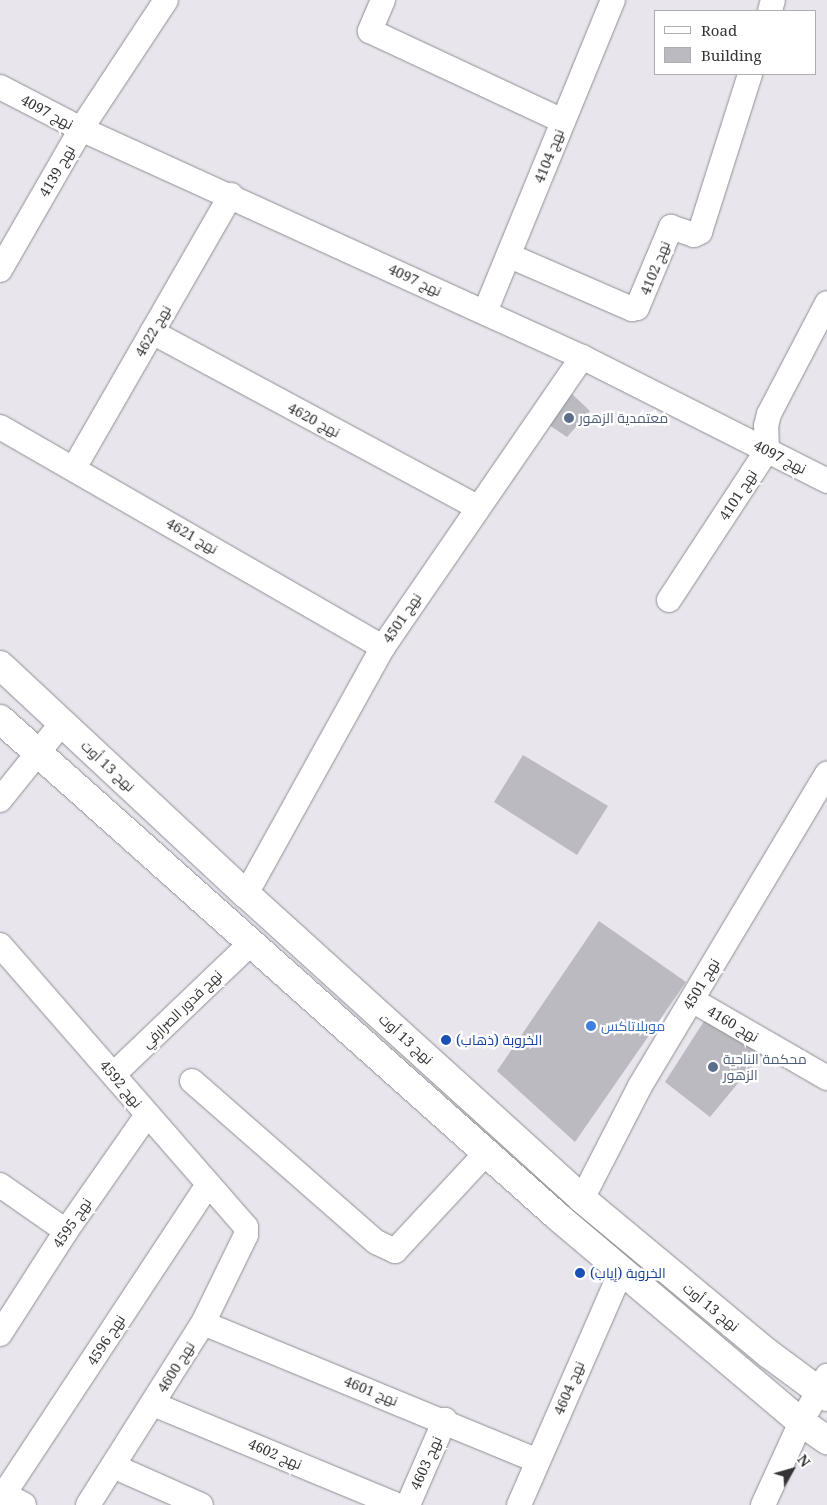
<!DOCTYPE html>
<meta charset="utf-8">
<style>
body{margin:0}
#map{position:relative;width:827px;height:1505px;overflow:hidden;background:#e8e5ec;font-family:"Noto Serif",Cairo,serif}
div>[style]{position:absolute}
[style*='--x']{left:calc(var(--x)*1px);top:calc(var(--y)*1px);width:calc(var(--w)*1px);rotate:calc(var(--a)*1deg)}
.building>*{inset:0;background:#bbbac1}
.roads{filter:drop-shadow(0 0 1px #908e94) drop-shadow(0 0 1px #908e94)}
.minor>*{height:24px;margin:-12px;padding:0 12px;transform-origin:12px;border-radius:12px;background:#fff}
.secondary>*{height:28px;margin:-14px;padding:0 14px;transform-origin:14px;border-radius:14px;background:#fff}
.dots>*{width:14px;height:14px;translate:-50% -50%;box-sizing:border-box;border:2px solid #fff;border-radius:50%}
span{translate:-50% -50%;white-space:nowrap;text-align:center;line-height:1.15;-webkit-text-stroke:4.5px #fff;paint-order:stroke}
.street-label{font-size:14px;color:#343336}
.service-label{font-size:14px;color:#4e5e75}
.left{translate:0 -50%;text-align:left}
.shop-label{font-size:14px;color:#366cbe}
.transit-label{font-size:14px;color:#164399}
.legend{position:absolute;left:654px;top:10px;width:162px;height:65px;box-sizing:border-box;background:#fff;border:1px solid #aeadaf;margin:0;padding:6px 9px;list-style:none;font-size:15px;color:#343336}
.legend li{display:flex;align-items:center;gap:10px;height:25px}
.legend b{width:25px;border:1px solid #aeadaf}
.north{position:absolute;left:767px;top:1445px;width:50px;height:50px;-webkit-text-stroke:4px #fff;paint-order:stroke;rotate:52deg;font-size:14px;font-weight:700;line-height:20px;text-align:center;color:#343336}
.north::after{content:'';display:block;margin:auto;width:18px;height:22px;background:#343336;clip-path:polygon(50% 0,100% 100%,50% 72%,0 100%)}
</style>
<div id="map">
<div class="building">
<i style="clip-path:polygon(572px 394px,590px 411px,567px 437px,549px 425px)"></i>
<i style="clip-path:polygon(523px 755px,608px 806px,577px 855px,494px 802px)"></i>
<i style="clip-path:polygon(599px 921px,686px 982px,575px 1142px,497px 1071px)"></i>
<i style="clip-path:polygon(706px 1018px,763px 1053px,710px 1117px,665px 1082px)"></i>
</div>
<div class="roads">
<div class="minor">
<i style="--x:383;--y:0;--w:34;--a:113"></i>
<i style="--x:370;--y:31;--w:213;--a:25"></i>
<i style="--x:770;--y:11;--w:11;--a:-75"></i>
<i style="--x:0;--y:87;--w:91;--a:27.4"></i>
<i style="--x:81;--y:129;--w:550;--a:24.47"></i>
<i style="--x:582;--y:357;--w:275;--a:26.8"></i>
<i style="--x:510;--y:256;--w:133;--a:23.5"></i>
<i style="--x:632;--y:309;--w:5;--a:-11"></i>
<i style="--x:637;--y:308;--w:88;--a:-67.2"></i>
<i style="--x:671;--y:227;--w:24;--a:19"></i>
<i style="--x:694;--y:235;--w:7;--a:-27"></i>
<i style="--x:700;--y:232;--w:166;--a:-72.4"></i>
<i style="--x:0;--y:270;--w:163;--a:-60.1"></i>
<i style="--x:81;--y:129;--w:154;--a:-56.6"></i>
<i style="--x:485;--y:312;--w:337;--a:-67.7"></i>
<i style="--x:152;--y:332;--w:369;--a:28.3"></i>
<i style="--x:0;--y:427;--w:442;--a:29.9"></i>
<i style="--x:74;--y:468;--w:315;--a:-60.1"></i>
<i style="--x:669;--y:600;--w:179;--a:-56.8"></i>
<i style="--x:767;--y:450;--w:24;--a:-92"></i>
<i style="--x:766;--y:426;--w:12;--a:-76"></i>
<i style="--x:769;--y:414;--w:125;--a:-62.4"></i>
<i style="--x:0;--y:800;--w:99;--a:-51.2"></i>
<i style="--x:246;--y:894;--w:282;--a:-61"></i>
<i style="--x:383;--y:647;--w:352;--a:-55.5"></i>
<i style="--x:0;--y:945;--w:374;--a:48.9"></i>
<i style="--x:246;--y:1227;--w:8;--a:90"></i>
<i style="--x:246;--y:1235;--w:98;--a:116"></i>
<i style="--x:203;--y:1323;--w:215;--a:122.3"></i>
<i style="--x:692;--y:1000;--w:156;--a:30"></i>
<i style="--x:114;--y:1074;--w:188;--a:-43.7"></i>
<i style="--x:192;--y:1081;--w:244;--a:41.2"></i>
<i style="--x:376;--y:1242;--w:21;--a:25"></i>
<i style="--x:395;--y:1251;--w:134;--a:-47.1"></i>
<i style="--x:0;--y:1185;--w:80;--a:34.9"></i>
<i style="--x:582;--y:1199;--w:127;--a:-62.8"></i>
<i style="--x:640;--y:1086;--w:364;--a:-59.1"></i>
<i style="--x:203;--y:1323;--w:362;--a:22.4"></i>
<i style="--x:0;--y:1334;--w:122;--a:-57.3"></i>
<i style="--x:66;--y:1231;--w:141;--a:-55.1"></i>
<i style="--x:153;--y:1404;--w:264;--a:22.5"></i>
<i style="--x:113;--y:1466;--w:96;--a:23.9"></i>
<i style="--x:0;--y:1492;--w:27;--a:28"></i>
<i style="--x:4;--y:1494;--w:370;--a:-56.6"></i>
<i style="--x:408;--y:1505;--w:93;--a:-66.5"></i>
<i style="--x:519;--y:1505;--w:255;--a:-66.4"></i>
<i style="--x:763;--y:1505;--w:91;--a:-65.4"></i>
<i style="--x:801;--y:1422;--w:53;--a:-60.5"></i>
</div>
<div class="secondary">
<i style="--x:0;--y:665;--w:336;--a:43"></i>
<i style="--x:246;--y:894;--w:454;--a:42.2"></i>
<i style="--x:582;--y:1199;--w:243;--a:39.7"></i>
<i style="--x:769;--y:1354;--w:72;--a:36.6"></i>
<i style="--x:0;--y:719;--w:746;--a:41.74"></i>
<i style="--x:557;--y:1216;--w:319;--a:40.2"></i>
<i style="--x:801;--y:1422;--w:32;--a:35"></i>
</div>
</div>
<div class="dots">
<i style="left:569px;top:418px;background:#5c6f8a"></i>
<i style="left:591px;top:1026px;background:#3f7fe0"></i>
<i style="left:446px;top:1040px;background:#1a4fb4"></i>
<i style="left:713px;top:1067px;background:#5c6f8a"></i>
<i style="left:580px;top:1273px;background:#1a4fb4"></i>
</div>
<div class="street-label">
<span style="left:47px;top:112px;rotate:28deg">نهج 4097</span>
<span style="left:549px;top:156px;rotate:-68deg">نهج 4104</span>
<span style="left:57px;top:171px;rotate:-60deg">نهج 4139</span>
<span style="left:655px;top:268px;rotate:-68deg">نهج 4102</span>
<span style="left:415px;top:280px;rotate:25deg">نهج 4097</span>
<span style="left:153px;top:331px;rotate:-60deg">نهج 4622</span>
<span style="left:314px;top:420px;rotate:28deg">نهج 4620</span>
<span style="left:780px;top:457px;rotate:27deg">نهج 4097</span>
<span style="left:738px;top:495px;rotate:-57deg">نهج 4101</span>
<span style="left:192px;top:536px;rotate:30deg">نهج 4621</span>
<span style="left:402px;top:618px;rotate:-56deg">نهج 4501</span>
<span style="left:108px;top:766px;rotate:43deg">نهج 13 أوت</span>
<span style="left:701px;top:984px;rotate:-59deg">نهج 4501</span>
<span style="left:182px;top:1009px;rotate:-44deg">نهج قدور الصرارفي</span>
<span style="left:733px;top:1024px;rotate:30deg">نهج 4160</span>
<span style="left:406px;top:1039px;rotate:42deg">نهج 13 أوت</span>
<span style="left:121px;top:1084px;rotate:50deg">نهج 4592</span>
<span style="left:72px;top:1223px;rotate:-56deg">نهج 4595</span>
<span style="left:711px;top:1307px;rotate:39deg">نهج 13 أوت</span>
<span style="left:106px;top:1340px;rotate:-57deg">نهج 4596</span>
<span style="left:176px;top:1367px;rotate:-58deg">نهج 4600</span>
<span style="left:569px;top:1388px;rotate:-67deg">نهج 4604</span>
<span style="left:371px;top:1391px;rotate:22deg">نهج 4601</span>
<span style="left:275px;top:1454px;rotate:23deg">نهج 4602</span>
<span style="left:426px;top:1463px;rotate:-66deg">نهج 4603</span>
</div>
<div class="service-label">
<span class="left" style="left:579px;top:418px">معتمدية الزهور</span>
<span class="left" style="left:723px;top:1067px">محكمة الناحية<br>الزهور</span>
</div>
<div class="shop-label">
<span class="left" style="left:601px;top:1026px">موبلاتاكس</span>
</div>
<div class="transit-label">
<span class="left" style="left:456px;top:1040px">الخروبة (ذهاب)</span>
<span class="left" style="left:590px;top:1273px">الخروبة (إياب)</span>
</div>
<ul class="legend">
<li><b style="height:6px;background:#fff"></b>Road</li>
<li><b style="height:14px;background:#bbbac1"></b>Building</li>
</ul>
<div class="north">N</div>
</div>
